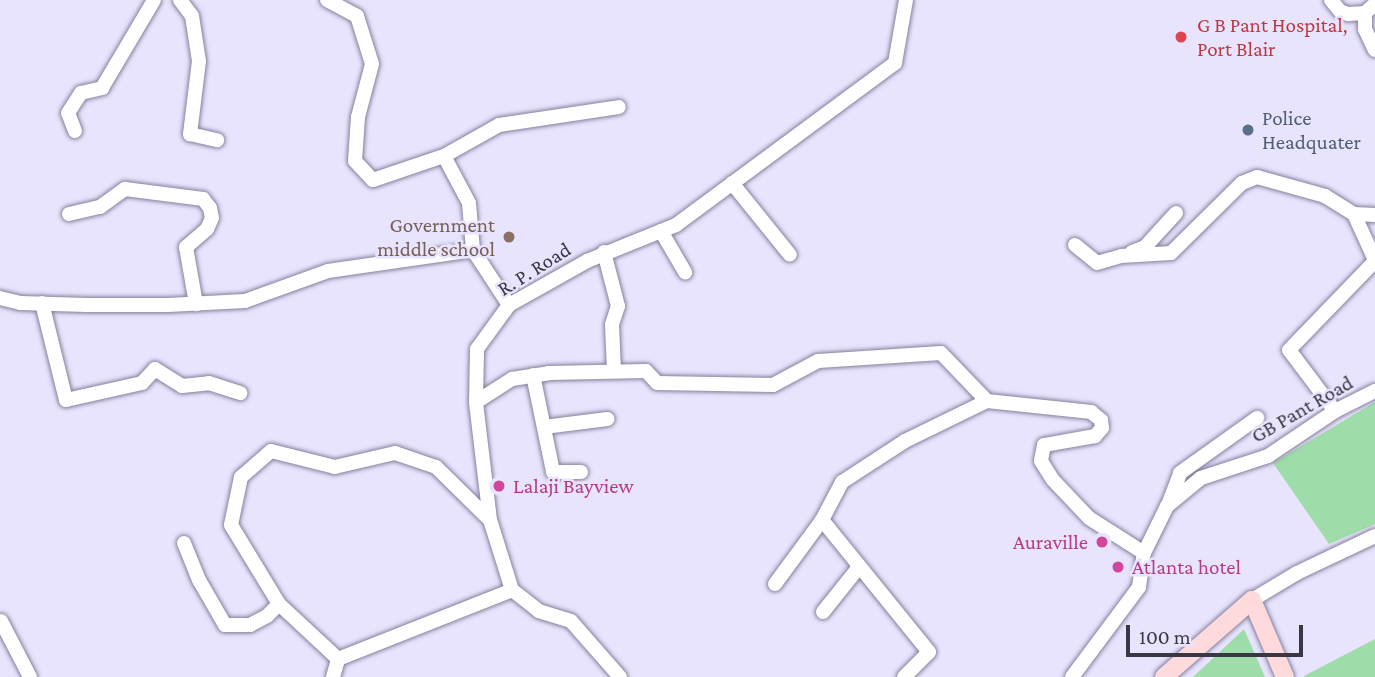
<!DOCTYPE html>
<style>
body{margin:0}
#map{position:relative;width:1375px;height:677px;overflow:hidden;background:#e8e4fe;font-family:"Crimson Pro",serif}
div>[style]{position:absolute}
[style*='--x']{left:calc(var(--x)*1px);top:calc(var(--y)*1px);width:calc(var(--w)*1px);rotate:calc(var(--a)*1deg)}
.green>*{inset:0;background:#9eddaa}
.roads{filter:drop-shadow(0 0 2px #85809d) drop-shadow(0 0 2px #85809d)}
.minor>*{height:14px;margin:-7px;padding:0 7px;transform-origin:7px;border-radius:7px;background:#fff}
.major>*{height:18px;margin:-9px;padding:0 9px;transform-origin:9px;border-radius:9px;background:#fedadc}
.dots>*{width:19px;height:19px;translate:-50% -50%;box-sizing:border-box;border:4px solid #e8e4fe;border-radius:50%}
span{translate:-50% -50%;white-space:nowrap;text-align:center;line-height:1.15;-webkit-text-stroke:5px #e8e4fe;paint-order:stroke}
.health-label{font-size:21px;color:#be3a42}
.left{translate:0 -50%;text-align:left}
.service-label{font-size:21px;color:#4e5e75}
.education-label{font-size:21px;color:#785e54}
.right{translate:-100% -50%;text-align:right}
.street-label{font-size:21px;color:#3a3744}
.hotel-label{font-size:21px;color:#b23c85}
.scale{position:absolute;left:1126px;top:625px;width:177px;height:32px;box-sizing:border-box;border:4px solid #3a3744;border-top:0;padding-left:9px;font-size:21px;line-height:24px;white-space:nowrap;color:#3a3744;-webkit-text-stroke:5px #e8e4fe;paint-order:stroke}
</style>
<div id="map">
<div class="green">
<i style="clip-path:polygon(1375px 402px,1375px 524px,1329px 544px,1273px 463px)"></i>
<i style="clip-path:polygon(1244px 629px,1265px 677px,1193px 677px)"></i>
<i style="clip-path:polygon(1375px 639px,1375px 677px,1304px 677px,1304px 676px)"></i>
</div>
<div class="roads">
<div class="minor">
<i style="--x:180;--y:0;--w:20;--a:53"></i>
<i style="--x:192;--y:16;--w:46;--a:81.2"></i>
<i style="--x:199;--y:61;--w:74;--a:97"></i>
<i style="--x:190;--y:134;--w:28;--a:13"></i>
<i style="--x:327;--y:0;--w:34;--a:28"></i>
<i style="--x:357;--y:16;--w:50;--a:72.6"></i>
<i style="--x:372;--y:64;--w:55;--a:104.8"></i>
<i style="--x:358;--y:117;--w:44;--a:93.9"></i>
<i style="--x:355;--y:161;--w:26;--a:47"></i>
<i style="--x:373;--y:180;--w:75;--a:-18.7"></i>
<i style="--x:444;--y:156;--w:63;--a:-29.4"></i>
<i style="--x:499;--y:125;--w:121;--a:-8.5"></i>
<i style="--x:1331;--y:0;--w:14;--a:51"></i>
<i style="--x:1340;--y:11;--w:9;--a:21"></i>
<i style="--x:1348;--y:14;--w:17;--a:-3"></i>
<i style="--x:1365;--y:13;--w:13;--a:-42"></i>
<i style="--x:1365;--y:13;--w:16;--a:90"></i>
<i style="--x:1365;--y:29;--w:23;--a:65"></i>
<i style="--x:75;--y:131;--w:19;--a:-111"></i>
<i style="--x:68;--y:113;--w:24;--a:-57"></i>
<i style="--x:81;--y:93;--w:22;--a:-13"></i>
<i style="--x:102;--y:88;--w:102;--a:-59.4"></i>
<i style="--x:732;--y:183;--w:92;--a:51.1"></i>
<i style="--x:69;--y:214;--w:32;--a:-13"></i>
<i style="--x:100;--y:207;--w:31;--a:-36"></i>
<i style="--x:125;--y:189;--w:79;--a:7.3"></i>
<i style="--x:203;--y:199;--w:11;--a:52"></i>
<i style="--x:210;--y:208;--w:10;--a:79"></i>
<i style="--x:212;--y:218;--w:12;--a:114"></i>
<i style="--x:207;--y:229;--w:28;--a:139"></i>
<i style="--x:186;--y:247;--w:58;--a:80"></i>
<i style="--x:1354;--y:214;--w:51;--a:65.5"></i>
<i style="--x:661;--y:231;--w:48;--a:59.7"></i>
<i style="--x:1075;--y:245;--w:28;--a:39"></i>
<i style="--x:1097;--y:263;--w:25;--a:-16"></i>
<i style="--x:1121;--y:256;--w:50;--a:-3.4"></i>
<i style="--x:1171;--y:253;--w:100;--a:-44.6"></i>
<i style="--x:1242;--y:183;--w:16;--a:-22"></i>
<i style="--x:1257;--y:177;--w:71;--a:15.6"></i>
<i style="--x:1325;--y:196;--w:34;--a:32"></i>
<i style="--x:1354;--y:214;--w:21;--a:3"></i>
<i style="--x:473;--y:250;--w:66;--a:56.8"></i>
<i style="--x:604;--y:252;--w:56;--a:75.5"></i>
<i style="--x:618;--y:306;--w:20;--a:108"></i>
<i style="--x:612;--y:325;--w:46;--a:87.5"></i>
<i style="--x:1132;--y:252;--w:14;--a:-21"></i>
<i style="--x:1145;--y:247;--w:46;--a:-47.6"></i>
<i style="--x:0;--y:298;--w:21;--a:14"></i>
<i style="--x:20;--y:303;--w:67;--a:1.7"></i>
<i style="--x:87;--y:305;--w:81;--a:0"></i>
<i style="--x:168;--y:305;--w:77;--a:-3"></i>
<i style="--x:245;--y:301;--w:88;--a:-19.9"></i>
<i style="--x:328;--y:271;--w:147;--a:-8.2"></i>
<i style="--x:473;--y:250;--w:47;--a:-94.9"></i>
<i style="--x:469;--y:203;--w:53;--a:-118"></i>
<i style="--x:42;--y:303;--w:100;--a:76.1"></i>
<i style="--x:66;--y:400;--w:78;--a:-12.6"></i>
<i style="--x:142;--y:383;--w:19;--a:-47"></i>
<i style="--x:155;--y:369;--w:32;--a:32"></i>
<i style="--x:182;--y:386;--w:27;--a:-6"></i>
<i style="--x:209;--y:383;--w:33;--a:18"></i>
<i style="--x:533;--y:375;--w:99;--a:78.3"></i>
<i style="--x:553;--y:472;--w:28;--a:0"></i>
<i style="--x:476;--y:402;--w:43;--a:-32.6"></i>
<i style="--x:512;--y:379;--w:37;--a:-9"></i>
<i style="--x:549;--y:373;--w:97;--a:-1.2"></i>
<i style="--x:646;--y:371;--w:16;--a:47"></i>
<i style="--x:657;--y:383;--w:116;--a:1"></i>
<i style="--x:773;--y:385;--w:51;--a:-28.1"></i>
<i style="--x:818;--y:361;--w:123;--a:-3.7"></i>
<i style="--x:941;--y:353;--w:66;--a:46.2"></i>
<i style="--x:987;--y:401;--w:105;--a:6"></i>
<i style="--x:1091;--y:412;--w:13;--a:39"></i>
<i style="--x:1101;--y:420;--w:8;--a:83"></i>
<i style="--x:1102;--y:428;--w:11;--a:131"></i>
<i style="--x:1095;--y:436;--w:52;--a:170"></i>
<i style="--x:1044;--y:445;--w:16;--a:101"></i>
<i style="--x:1041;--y:461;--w:22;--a:58"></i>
<i style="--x:1053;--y:480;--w:52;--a:46.5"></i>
<i style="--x:1089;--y:518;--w:65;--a:32.5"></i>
<i style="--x:1335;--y:411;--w:76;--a:-127"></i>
<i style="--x:1289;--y:350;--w:124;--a:-46"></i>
<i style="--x:544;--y:427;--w:64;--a:-7.2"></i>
<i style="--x:1168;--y:505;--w:34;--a:-69"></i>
<i style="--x:1180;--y:473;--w:95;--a:-35.5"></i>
<i style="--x:490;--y:520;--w:76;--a:-135.5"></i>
<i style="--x:436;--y:467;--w:43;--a:-161.1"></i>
<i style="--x:395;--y:453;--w:62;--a:166.9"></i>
<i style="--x:335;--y:467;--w:66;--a:-166"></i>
<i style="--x:271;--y:451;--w:40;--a:139"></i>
<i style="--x:241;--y:477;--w:49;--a:101.8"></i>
<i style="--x:231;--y:525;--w:92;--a:58.7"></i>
<i style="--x:279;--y:604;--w:81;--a:43"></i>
<i style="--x:338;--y:659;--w:187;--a:-21.6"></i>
<i style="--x:184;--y:543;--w:40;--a:68"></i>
<i style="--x:199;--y:580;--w:52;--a:60"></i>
<i style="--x:225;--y:625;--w:25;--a:0"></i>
<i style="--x:250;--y:625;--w:19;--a:-28"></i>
<i style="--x:267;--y:616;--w:17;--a:-45"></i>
<i style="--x:775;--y:584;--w:79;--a:-53.7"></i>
<i style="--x:1252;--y:600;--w:52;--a:-31"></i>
<i style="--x:1297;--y:573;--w:86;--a:-25.4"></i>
<i style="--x:823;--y:612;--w:58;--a:-51.3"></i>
<i style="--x:1;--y:621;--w:63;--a:62.6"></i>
<i style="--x:333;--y:677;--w:19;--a:-74"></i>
<i style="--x:620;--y:677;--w:74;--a:-131.2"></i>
<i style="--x:571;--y:621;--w:34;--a:-163"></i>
<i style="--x:539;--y:611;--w:34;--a:-142"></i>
<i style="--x:512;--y:590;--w:73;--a:-107.4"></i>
<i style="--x:490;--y:520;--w:119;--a:-96.8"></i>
<i style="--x:476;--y:402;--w:53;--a:-88.9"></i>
<i style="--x:477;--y:349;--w:54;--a:-54"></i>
<i style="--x:509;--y:305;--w:90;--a:-29.4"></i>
<i style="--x:587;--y:261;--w:96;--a:-22"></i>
<i style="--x:676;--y:225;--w:272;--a:-36.5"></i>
<i style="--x:895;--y:63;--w:64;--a:-80.1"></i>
<i style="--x:904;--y:677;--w:35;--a:-45"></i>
<i style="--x:929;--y:652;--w:170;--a:-129"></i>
<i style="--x:822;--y:520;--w:43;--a:-62.2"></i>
<i style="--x:842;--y:482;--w:75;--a:-33.1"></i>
<i style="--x:905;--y:441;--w:91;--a:-26"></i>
<i style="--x:1072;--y:677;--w:112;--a:-53.3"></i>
<i style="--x:1139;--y:587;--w:34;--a:-82"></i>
<i style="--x:1144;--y:553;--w:52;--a:-63.9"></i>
<i style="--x:1167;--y:506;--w:44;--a:-39.5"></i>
<i style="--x:1201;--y:478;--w:71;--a:-18.2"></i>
<i style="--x:1268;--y:456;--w:81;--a:-33.9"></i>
<i style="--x:1335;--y:411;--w:45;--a:-26.6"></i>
</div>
<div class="major">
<i style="--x:1164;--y:677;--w:117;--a:-41.2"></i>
<i style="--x:1252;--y:600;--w:84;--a:66.8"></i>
</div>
</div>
<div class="dots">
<i style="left:1181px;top:37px;background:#e0444e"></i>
<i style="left:1248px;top:130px;background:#5c6f8a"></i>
<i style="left:509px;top:237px;background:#8d6e63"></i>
<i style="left:499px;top:486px;background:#d1479c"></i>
<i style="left:1102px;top:542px;background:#d1479c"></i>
<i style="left:1118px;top:567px;background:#d1479c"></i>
</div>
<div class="health-label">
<span class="left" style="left:1197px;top:37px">G B Pant Hospital,<br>Port Blair</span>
</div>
<div class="service-label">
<span class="left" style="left:1262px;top:130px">Police<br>Headquater</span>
</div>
<div class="education-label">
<span class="right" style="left:495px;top:237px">Government<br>middle school</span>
</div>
<div class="street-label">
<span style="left:534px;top:269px;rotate:-32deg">R. P. Road</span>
<span style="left:1302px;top:409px;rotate:-30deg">GB Pant Road</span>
</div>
<div class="hotel-label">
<span class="left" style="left:513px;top:486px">Lalaji Bayview</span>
<span class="right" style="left:1088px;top:542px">Auraville</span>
<span class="left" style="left:1132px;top:567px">Atlanta hotel</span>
</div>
<div class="scale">100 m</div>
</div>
